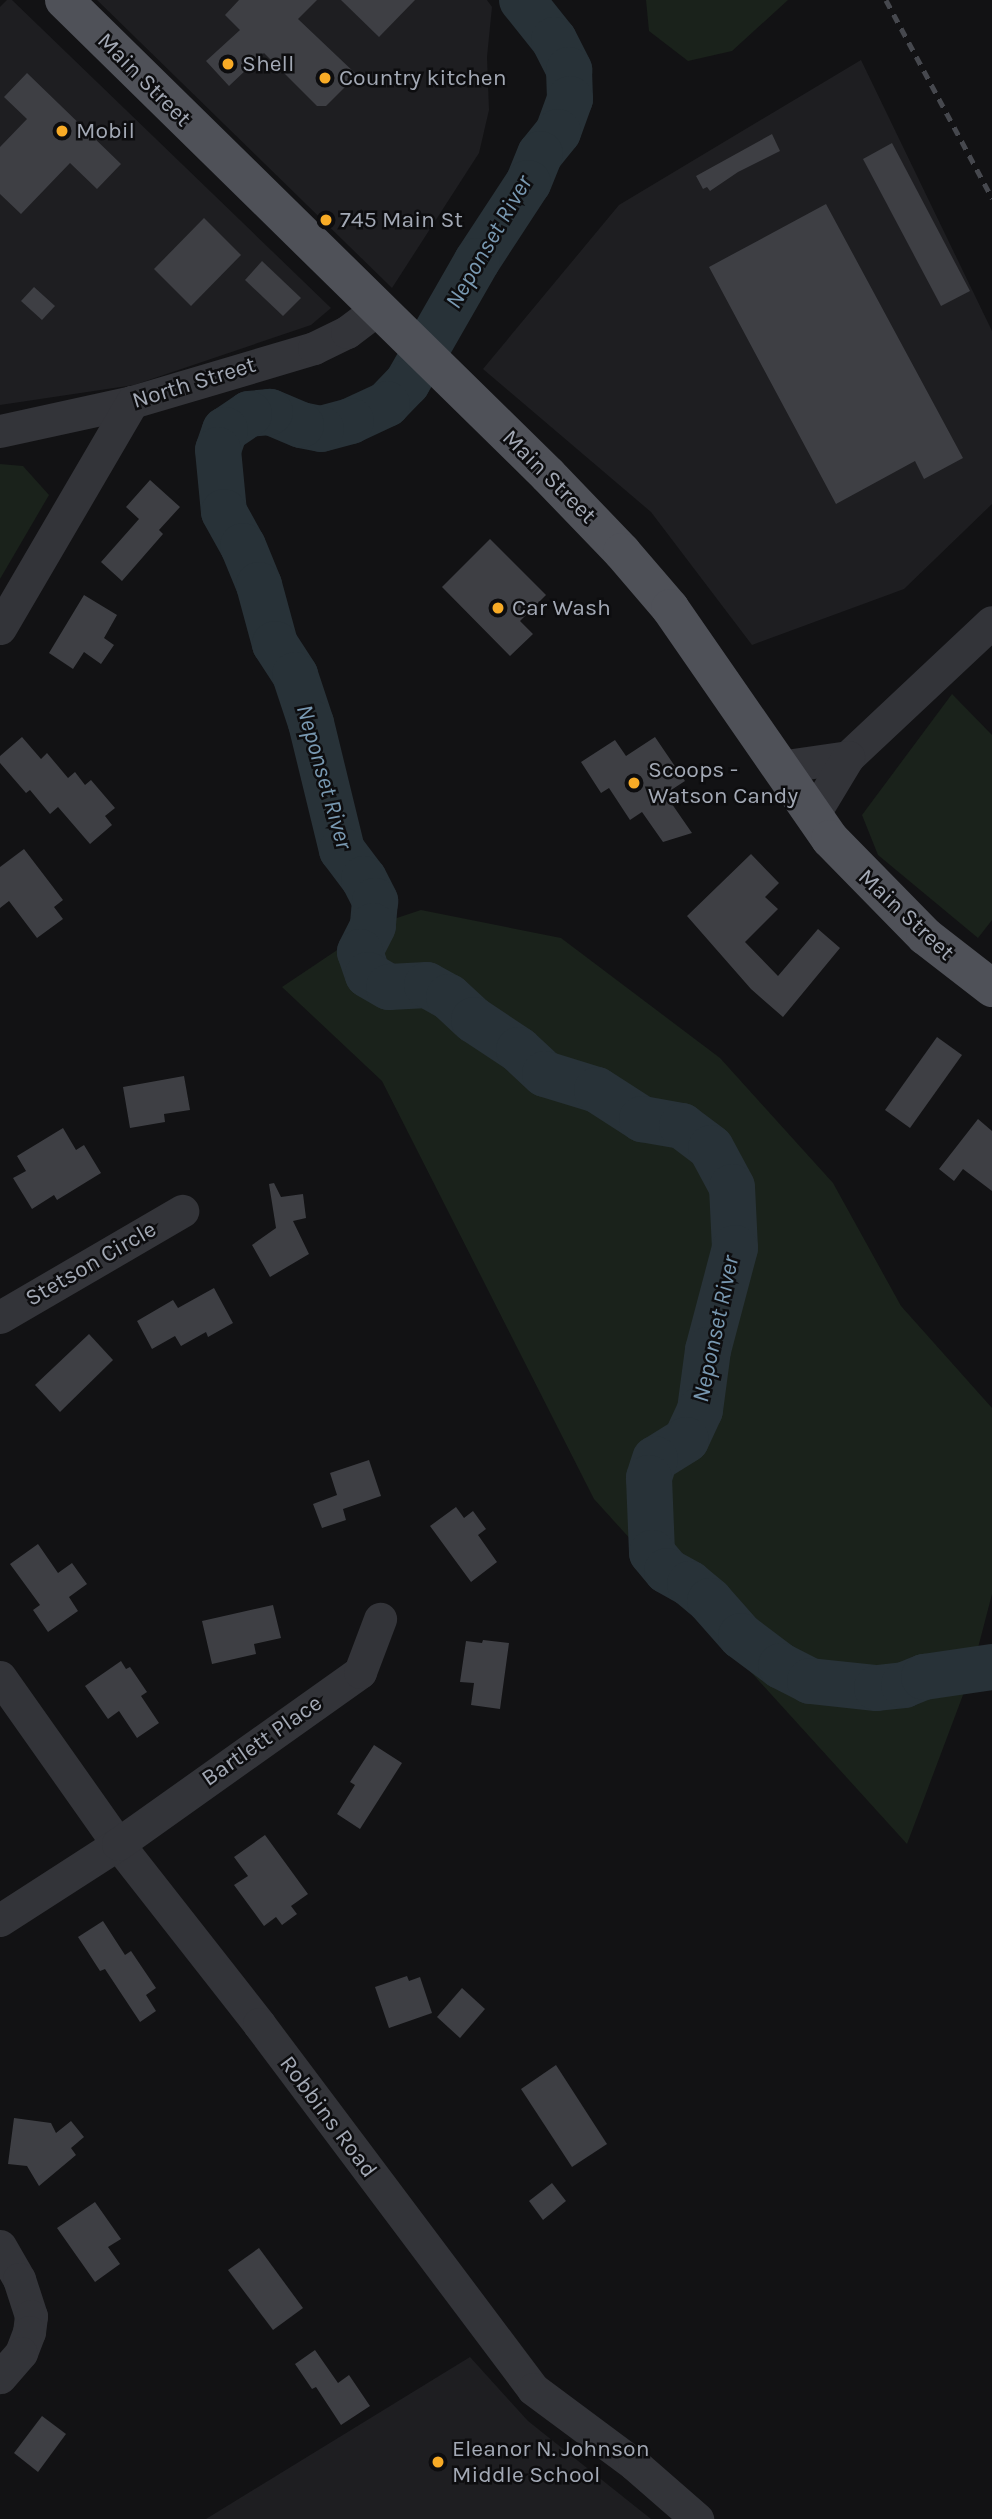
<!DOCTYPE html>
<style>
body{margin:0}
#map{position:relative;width:992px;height:2519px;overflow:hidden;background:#121214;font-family:Karla,sans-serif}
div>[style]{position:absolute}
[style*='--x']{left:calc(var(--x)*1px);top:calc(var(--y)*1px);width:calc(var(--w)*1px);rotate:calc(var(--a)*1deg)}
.built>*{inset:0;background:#1e1e21}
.green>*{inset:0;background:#1a221b}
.river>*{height:46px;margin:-23px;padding:0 23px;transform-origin:23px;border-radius:23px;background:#283238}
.building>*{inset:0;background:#3e3f44}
.minor>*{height:33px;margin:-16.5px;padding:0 16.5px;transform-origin:16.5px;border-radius:16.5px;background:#333439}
.major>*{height:38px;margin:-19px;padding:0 19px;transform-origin:19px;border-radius:19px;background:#4f5158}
.rail>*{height:5px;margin-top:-2.5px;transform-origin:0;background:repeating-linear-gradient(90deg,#46484e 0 9px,transparent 0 16px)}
.dots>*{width:19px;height:19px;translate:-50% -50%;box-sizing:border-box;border:4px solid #0d0d0f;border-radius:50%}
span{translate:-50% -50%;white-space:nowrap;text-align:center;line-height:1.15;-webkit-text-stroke:5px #0d0d0f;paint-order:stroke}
.poi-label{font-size:23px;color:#a3a9b5}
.left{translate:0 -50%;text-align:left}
.street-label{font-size:23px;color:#a3a9b5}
.water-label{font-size:24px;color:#7999b2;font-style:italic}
</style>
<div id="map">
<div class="built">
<i style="clip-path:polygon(7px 0,12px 0,331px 308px,311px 325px,134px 385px,0 405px,0 7px)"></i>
<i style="clip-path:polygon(97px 0,487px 0,492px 7px,487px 57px,489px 110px,479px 153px,392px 288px)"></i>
<i style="clip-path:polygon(861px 60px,992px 331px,992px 504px,904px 589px,752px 645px,651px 512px,483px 369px,619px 205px)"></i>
<i style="clip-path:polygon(470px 2357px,528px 2421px,651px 2519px,206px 2519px)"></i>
</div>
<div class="green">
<i style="clip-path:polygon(646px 0,788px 0,732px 51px,688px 61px,649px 31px)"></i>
<i style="clip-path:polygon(0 464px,23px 466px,49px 495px,0 579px)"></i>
<i style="clip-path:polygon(952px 694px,992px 735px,992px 920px,978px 938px,878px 855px,862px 815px)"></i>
<i style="clip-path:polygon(421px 910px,561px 938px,720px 1058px,833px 1183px,901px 1306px,992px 1408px,992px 1594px,972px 1671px,907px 1844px,594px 1499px,382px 1081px,282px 987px,373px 926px)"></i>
</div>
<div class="river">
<i style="--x:522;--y:0;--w:51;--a:51.3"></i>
<i style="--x:554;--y:40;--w:34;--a:63"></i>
<i style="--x:569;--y:70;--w:29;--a:88"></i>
<i style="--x:570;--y:99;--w:35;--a:110"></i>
<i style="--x:558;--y:132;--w:28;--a:129"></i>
<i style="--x:540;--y:154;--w:31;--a:112"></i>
<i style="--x:528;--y:183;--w:93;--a:123.2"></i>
<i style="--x:477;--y:261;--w:141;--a:119.8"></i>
<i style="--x:407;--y:383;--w:29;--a:134"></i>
<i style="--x:387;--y:404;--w:40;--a:155"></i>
<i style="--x:351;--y:421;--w:31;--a:165"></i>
<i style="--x:321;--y:429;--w:20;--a:-169"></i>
<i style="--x:301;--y:425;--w:34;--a:-157"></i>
<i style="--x:270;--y:412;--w:21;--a:175"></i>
<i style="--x:249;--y:414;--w:29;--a:146"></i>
<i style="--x:225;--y:430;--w:21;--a:109"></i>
<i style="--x:218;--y:450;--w:62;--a:84.5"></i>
<i style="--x:224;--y:512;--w:39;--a:61"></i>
<i style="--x:243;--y:546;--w:42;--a:67.7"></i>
<i style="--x:259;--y:585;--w:61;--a:74.8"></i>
<i style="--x:275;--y:644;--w:37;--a:57"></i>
<i style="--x:295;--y:675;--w:51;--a:71.6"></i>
<i style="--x:311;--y:723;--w:131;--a:76.3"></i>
<i style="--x:342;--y:850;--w:36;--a:53"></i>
<i style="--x:364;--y:879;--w:25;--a:63"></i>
<i style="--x:375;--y:901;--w:25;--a:95"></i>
<i style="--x:373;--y:926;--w:29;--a:117"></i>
<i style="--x:360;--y:952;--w:24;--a:71"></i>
<i style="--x:368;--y:975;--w:24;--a:30"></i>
<i style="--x:389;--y:987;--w:38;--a:-3"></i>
<i style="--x:427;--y:985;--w:25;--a:29"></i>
<i style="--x:449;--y:997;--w:34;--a:43"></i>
<i style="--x:474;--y:1020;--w:54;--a:33.7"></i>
<i style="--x:519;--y:1050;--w:35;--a:43"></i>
<i style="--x:545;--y:1074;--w:54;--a:17.1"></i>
<i style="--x:597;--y:1090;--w:54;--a:32.8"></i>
<i style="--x:642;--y:1119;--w:41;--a:9.9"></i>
<i style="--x:682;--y:1126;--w:36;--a:37"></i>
<i style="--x:711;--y:1148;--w:44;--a:61.7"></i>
<i style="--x:732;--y:1187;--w:61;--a:87.2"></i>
<i style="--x:735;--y:1248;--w:106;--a:104.8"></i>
<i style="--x:708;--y:1350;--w:61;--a:97.6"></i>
<i style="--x:700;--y:1410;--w:33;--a:115"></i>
<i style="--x:686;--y:1440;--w:36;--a:148"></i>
<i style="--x:655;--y:1459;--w:20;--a:108"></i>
<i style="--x:649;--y:1478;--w:75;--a:87.7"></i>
<i style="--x:652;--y:1553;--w:23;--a:50"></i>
<i style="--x:667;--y:1571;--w:26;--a:29"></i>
<i style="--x:690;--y:1584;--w:26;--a:40"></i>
<i style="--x:710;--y:1601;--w:47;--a:48.5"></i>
<i style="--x:741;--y:1636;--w:50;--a:36.9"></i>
<i style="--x:781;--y:1666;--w:33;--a:27"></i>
<i style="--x:810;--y:1681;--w:67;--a:6"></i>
<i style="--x:877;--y:1688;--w:27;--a:-6"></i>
<i style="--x:904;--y:1685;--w:22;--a:-22"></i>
<i style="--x:924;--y:1677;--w:69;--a:-8.4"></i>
</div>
<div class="building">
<i style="clip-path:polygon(239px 0,317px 0,298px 19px,357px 75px,326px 106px,317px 106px,264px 53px,229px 86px,206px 61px,240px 30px,225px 15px)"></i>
<i style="clip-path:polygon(341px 0,415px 0,379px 37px)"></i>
<i style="clip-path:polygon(27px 73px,121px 164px,97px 189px,70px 163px,21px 214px,0 194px,0 147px,27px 119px,4px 97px)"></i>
<i style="clip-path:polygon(772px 134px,780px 151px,738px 172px,710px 191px,707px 187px,703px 189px,696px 176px)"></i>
<i style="clip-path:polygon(892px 143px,970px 291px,941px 306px,863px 159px)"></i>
<i style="clip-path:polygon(826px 204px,963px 458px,924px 479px,915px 461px,836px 504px,709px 267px)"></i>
<i style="clip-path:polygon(204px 218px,241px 255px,191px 306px,154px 269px)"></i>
<i style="clip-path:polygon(262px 261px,301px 298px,283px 316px,245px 280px)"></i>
<i style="clip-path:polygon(34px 287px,55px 306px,42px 320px,21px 301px)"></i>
<i style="clip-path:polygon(150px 480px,180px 507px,159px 530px,163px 534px,122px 581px,101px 562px,139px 519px,126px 507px)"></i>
<i style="clip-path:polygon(490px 539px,546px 595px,520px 621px,533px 634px,510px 656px,442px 587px)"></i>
<i style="clip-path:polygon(84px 595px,117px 615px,104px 638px,114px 645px,101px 664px,84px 652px,73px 669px,49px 653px)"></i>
<i style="clip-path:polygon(22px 737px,41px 759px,47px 753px,68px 778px,75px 772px,85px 785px,91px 780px,115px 808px,105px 816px,112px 825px,90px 844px,58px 807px,50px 814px,30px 790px,26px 793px,0 763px,0 756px)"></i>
<i style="clip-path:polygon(655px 737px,685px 781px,665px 794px,692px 833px,663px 842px,642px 812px,630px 820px,609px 788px,601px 793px,581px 762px,615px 740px,626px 756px)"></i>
<i style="clip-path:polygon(24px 849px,63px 900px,54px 907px,63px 919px,37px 938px,9px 901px,0 908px,0 867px)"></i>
<i style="clip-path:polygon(751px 854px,779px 883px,765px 897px,778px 909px,745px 942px,778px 976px,818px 929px,840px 948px,783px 1017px,751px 989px,687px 916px)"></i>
<i style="clip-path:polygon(937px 1037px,962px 1055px,910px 1128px,885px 1110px)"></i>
<i style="clip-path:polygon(184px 1076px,190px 1110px,164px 1114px,165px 1122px,130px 1128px,123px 1087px)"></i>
<i style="clip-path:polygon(978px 1119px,992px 1131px,992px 1191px,963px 1169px,954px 1181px,939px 1169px)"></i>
<i style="clip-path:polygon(63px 1128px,76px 1150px,84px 1145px,101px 1173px,57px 1200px,54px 1195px,32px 1209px,13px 1178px,26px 1171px,17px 1156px)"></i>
<i style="clip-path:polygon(274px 1183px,281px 1197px,303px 1194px,306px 1218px,293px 1221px,309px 1254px,270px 1277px,252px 1245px,276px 1228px,269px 1184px)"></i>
<i style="clip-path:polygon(214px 1288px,233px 1323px,208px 1337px,206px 1332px,181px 1346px,175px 1336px,152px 1349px,137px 1321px,173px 1300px,178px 1308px)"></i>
<i style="clip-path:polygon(89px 1334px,113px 1360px,60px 1412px,35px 1385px)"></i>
<i style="clip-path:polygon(369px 1460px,381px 1496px,343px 1509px,346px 1520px,322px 1528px,313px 1504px,337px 1495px,330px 1473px)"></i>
<i style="clip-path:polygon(456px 1507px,464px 1518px,473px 1511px,486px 1529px,478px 1535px,497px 1562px,471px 1582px,430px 1526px)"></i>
<i style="clip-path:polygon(38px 1544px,58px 1573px,72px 1563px,87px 1584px,69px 1597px,78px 1611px,48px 1632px,33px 1610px,40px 1605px,10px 1564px)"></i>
<i style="clip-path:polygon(273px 1605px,281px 1638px,254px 1644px,256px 1654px,212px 1664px,202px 1621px)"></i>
<i style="clip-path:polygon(483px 1640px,509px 1643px,500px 1709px,471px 1705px,474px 1683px,460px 1682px,466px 1641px,482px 1643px)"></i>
<i style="clip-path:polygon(121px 1661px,126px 1669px,130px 1667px,147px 1692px,141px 1696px,159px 1723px,137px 1738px,119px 1711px,108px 1719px,85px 1686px)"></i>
<i style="clip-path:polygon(374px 1745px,402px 1763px,360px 1829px,337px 1814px,355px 1785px,350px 1782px)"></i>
<i style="clip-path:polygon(265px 1835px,308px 1894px,291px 1906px,297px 1914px,282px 1925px,276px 1917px,264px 1926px,234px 1885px,248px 1876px,234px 1857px)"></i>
<i style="clip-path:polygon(103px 1921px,125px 1955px,131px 1951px,156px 1988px,146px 1995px,156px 2011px,140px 2022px,105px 1969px,100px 1971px,78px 1937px)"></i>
<i style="clip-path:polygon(407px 1976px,409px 1981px,420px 1977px,432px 2013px,389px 2028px,375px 1987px)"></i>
<i style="clip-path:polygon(462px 1988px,485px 2009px,460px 2038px,437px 2017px)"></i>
<i style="clip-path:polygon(556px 2065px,607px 2144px,572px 2167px,521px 2089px)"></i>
<i style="clip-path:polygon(14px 2118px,51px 2123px,56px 2133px,71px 2121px,84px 2137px,71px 2148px,76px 2155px,39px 2186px,27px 2166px,8px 2164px)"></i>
<i style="clip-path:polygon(552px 2183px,566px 2201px,543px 2220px,529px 2201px)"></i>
<i style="clip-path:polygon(95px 2202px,121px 2239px,108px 2247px,120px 2264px,95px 2282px,57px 2228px)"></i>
<i style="clip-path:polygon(259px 2248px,303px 2308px,273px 2330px,228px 2270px)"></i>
<i style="clip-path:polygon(315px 2350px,338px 2383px,349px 2375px,370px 2406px,341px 2425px,316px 2387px,312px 2389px,295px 2364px)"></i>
<i style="clip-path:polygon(42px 2416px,66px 2434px,38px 2472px,14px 2453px)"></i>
</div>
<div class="minor">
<i style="--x:0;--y:431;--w:135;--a:-12.4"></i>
<i style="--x:132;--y:402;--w:190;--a:-16.5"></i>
<i style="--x:314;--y:348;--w:37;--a:-26"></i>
<i style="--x:347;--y:332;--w:38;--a:-37"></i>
<i style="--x:0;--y:628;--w:262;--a:-59.7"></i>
<i style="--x:848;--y:757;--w:197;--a:-43.2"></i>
<i style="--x:779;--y:767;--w:70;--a:-8.2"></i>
<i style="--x:848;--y:757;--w:68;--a:121.1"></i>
<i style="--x:0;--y:1317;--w:211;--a:-30.2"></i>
<i style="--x:0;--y:1677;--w:204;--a:54.8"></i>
<i style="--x:118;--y:1844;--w:229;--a:51.9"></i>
<i style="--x:259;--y:2024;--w:456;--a:53.1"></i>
<i style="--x:533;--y:2389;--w:126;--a:36.6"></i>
<i style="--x:634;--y:2464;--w:84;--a:41.1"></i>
<i style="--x:0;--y:1920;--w:140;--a:-32.8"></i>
<i style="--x:118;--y:1844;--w:297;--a:-35.4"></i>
<i style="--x:360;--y:1672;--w:57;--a:-69.3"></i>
<i style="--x:0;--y:2246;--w:38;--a:60"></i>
<i style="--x:19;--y:2279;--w:39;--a:72"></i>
<i style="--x:31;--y:2316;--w:16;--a:97"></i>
<i style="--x:29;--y:2332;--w:22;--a:111"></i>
<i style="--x:21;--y:2353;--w:32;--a:131"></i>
</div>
<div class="major">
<i style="--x:64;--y:0;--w:678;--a:44.46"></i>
<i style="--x:548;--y:475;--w:107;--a:46.1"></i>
<i style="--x:622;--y:552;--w:74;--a:49.4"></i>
<i style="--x:670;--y:608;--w:281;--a:55.3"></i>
<i style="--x:830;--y:839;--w:136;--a:45.6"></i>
<i style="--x:925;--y:936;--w:85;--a:37.8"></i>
</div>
<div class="rail">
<i style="--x:886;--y:0;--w:225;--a:61.8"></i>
</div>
<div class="dots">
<i style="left:228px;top:64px;background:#f8ab26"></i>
<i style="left:325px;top:78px;background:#f8ab26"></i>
<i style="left:62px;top:131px;background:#f8ab26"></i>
<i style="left:326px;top:220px;background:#f8ab26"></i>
<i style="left:498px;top:608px;background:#f8ab26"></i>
<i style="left:634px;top:783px;background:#f8ab26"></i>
<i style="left:438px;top:2462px;background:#f8ab26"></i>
</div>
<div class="poi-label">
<span class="left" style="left:242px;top:64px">Shell</span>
<span class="left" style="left:339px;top:78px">Country kitchen</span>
<span class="left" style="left:76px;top:131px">Mobil</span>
<span class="left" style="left:340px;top:220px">745 Main St</span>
<span class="left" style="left:512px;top:608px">Car Wash</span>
<span class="left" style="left:648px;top:783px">Scoops -<br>Watson Candy</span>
<span class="left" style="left:452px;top:2462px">Eleanor N. Johnson<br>Middle School</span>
</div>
<div class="street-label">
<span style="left:144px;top:80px;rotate:45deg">Main Street</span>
<span style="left:194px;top:383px;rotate:-17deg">North Street</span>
<span style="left:549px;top:477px;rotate:45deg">Main Street</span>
<span style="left:906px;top:915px;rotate:43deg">Main Street</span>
<span style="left:91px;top:1264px;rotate:-30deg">Stetson Circle</span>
<span style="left:262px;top:1741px;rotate:-35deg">Bartlett Place</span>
<span style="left:328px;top:2117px;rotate:53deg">Robbins Road</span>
</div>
<div class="water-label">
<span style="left:489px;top:242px;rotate:-60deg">Neponset River</span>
<span style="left:324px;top:777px;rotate:74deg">Neponset River</span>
<span style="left:716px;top:1329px;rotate:-78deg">Neponset River</span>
</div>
</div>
